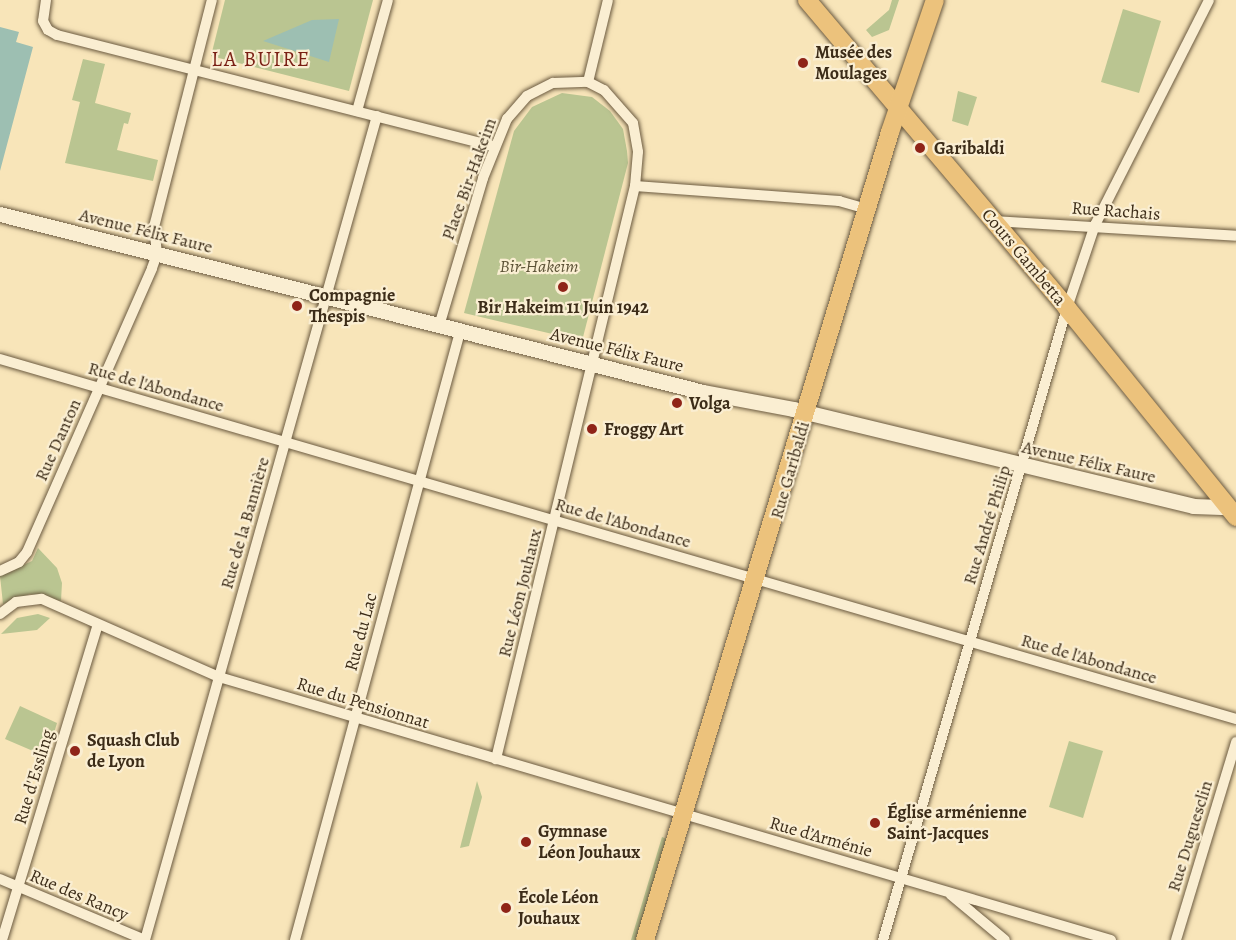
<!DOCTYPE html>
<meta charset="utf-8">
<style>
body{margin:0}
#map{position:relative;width:1236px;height:940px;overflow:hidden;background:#f8e5b9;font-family:Alegreya,serif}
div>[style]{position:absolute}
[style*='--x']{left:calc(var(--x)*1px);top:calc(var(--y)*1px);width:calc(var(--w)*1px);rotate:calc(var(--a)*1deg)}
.green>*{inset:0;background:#bac591}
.water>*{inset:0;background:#9dbfb2}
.roads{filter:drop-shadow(0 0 2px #6b5a40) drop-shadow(0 0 2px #6b5a40)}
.minor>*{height:10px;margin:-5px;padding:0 5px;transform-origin:5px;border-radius:5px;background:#faeed2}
.secondary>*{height:15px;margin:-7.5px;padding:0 7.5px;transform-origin:7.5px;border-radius:7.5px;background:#faeed2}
.primary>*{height:18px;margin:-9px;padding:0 9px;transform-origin:9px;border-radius:9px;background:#ecc27c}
.dots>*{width:16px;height:16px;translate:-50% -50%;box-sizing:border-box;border:3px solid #faeed2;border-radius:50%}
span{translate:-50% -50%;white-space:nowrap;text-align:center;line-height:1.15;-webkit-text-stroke:4.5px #faeed2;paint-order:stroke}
.poi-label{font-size:18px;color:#3c2c18;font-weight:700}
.left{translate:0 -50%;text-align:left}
.street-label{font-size:18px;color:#3c2c18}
.park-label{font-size:18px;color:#5c5236;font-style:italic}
.quarter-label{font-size:21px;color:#7a1f14;letter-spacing:1.5px}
</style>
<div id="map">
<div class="green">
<i style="clip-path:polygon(225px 0,373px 0,349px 91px,211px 56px)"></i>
<i style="clip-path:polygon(892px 0,899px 0,889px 30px,872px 37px,866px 30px,889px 10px)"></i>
<i style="clip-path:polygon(1123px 9px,1161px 21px,1139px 93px,1101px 82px)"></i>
<i style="clip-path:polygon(83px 59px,105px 64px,95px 103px,131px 113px,128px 124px,124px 123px,117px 150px,158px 160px,153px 181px,65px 163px,80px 102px,72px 100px)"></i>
<i style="clip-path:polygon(958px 91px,977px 97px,968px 126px,952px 121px)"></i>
<i style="clip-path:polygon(562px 93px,592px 97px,610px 111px,623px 129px,627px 151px,628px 163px,582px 341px,464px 313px,514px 131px,532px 107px)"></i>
<i style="clip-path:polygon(38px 548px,57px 568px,62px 583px,61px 601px,30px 594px,3px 604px,0 576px,32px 561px)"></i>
<i style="clip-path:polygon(38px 614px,50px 618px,37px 630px,1px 634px,17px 618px)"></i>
<i style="clip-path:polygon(20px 706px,57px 723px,47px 757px,5px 739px)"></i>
<i style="clip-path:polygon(1069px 741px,1103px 751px,1083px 818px,1049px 807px)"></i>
<i style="clip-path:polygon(477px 781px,482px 797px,469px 846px,460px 848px)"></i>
<i style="clip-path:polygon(662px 837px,667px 839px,636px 940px,631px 940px)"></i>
</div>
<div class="water">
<i style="clip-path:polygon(339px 19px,329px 62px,263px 41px,312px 20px)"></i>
<i style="clip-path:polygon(0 27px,19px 32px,16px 42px,33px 47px,0 171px)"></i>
</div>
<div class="roads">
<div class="minor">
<i style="--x:46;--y:0;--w:21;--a:98"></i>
<i style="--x:43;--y:21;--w:10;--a:61"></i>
<i style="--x:48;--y:30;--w:10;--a:29"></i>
<i style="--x:57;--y:35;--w:452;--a:14.3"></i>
<i style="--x:588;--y:82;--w:84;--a:-76.3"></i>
<i style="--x:357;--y:111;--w:115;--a:-74.4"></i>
<i style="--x:635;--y:186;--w:205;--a:4.2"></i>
<i style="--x:839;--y:201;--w:29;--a:16"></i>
<i style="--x:994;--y:221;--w:242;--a:3.5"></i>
<i style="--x:439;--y:326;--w:154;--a:-73.4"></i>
<i style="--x:483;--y:178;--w:64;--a:-67.9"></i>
<i style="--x:507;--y:119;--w:30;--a:-49"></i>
<i style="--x:527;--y:96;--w:29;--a:-27"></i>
<i style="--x:553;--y:83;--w:35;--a:-2"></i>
<i style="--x:588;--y:82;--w:18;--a:27"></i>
<i style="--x:604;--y:90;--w:44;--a:48.7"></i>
<i style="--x:633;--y:123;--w:29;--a:80"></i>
<i style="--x:638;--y:152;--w:34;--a:95"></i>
<i style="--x:635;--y:186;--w:590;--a:103.64"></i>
<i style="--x:0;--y:359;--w:1287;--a:16.24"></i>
<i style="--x:0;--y:571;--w:21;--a:-25"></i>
<i style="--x:19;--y:562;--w:13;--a:-51"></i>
<i style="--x:27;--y:552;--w:310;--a:-66.2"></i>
<i style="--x:152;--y:268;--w:15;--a:-70"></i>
<i style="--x:157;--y:254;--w:27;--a:-96"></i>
<i style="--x:154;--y:227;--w:234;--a:-75.7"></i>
<i style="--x:0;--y:614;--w:20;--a:-37"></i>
<i style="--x:16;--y:602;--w:26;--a:-7"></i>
<i style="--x:42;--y:599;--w:193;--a:23.8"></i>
<i style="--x:219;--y:677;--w:930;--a:16.43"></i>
<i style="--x:0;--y:879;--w:157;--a:22.8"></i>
<i style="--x:951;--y:895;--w:70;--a:39.8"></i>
<i style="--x:2;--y:940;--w:330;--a:-73.1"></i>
<i style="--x:145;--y:940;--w:856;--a:-74.28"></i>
<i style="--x:295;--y:940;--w:630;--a:-74.82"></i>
<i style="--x:883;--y:940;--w:658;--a:-73.77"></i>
<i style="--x:1067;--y:308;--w:88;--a:-71.4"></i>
<i style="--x:1095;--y:225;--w:252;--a:-63.1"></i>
<i style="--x:1176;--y:940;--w:207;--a:-73.1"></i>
</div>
<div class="secondary">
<i style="--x:0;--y:214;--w:725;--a:14.21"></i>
<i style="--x:703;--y:392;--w:92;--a:10.7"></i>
<i style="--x:793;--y:409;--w:412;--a:13.6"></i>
<i style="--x:1193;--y:506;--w:35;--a:2"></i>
</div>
<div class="primary">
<i style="--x:807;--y:0;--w:403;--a:49.8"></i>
<i style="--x:1067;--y:308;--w:269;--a:51"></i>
<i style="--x:645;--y:940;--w:844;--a:-73.13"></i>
<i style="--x:890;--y:132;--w:139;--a:-71.2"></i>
</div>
</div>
<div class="dots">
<i style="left:803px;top:63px;background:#8f2418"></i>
<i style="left:920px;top:148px;background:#8f2418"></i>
<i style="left:563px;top:287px;background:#8f2418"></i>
<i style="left:297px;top:306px;background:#8f2418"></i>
<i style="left:677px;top:403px;background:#8f2418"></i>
<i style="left:592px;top:429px;background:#8f2418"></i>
<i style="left:75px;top:751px;background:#8f2418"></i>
<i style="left:875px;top:823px;background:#8f2418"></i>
<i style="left:526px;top:842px;background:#8f2418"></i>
<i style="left:506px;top:908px;background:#8f2418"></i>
</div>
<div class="poi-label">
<span class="left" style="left:815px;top:63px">Musée des<br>Moulages</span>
<span class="left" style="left:934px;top:148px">Garibaldi</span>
<span class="left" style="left:309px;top:306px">Compagnie<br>Thespis</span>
<span style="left:563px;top:307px">Bir Hakeim 11 Juin 1942</span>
<span class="left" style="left:689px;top:403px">Volga</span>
<span class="left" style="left:604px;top:429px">Froggy Art</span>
<span class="left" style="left:87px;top:751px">Squash Club<br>de Lyon</span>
<span class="left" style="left:887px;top:823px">Église arménienne<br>Saint-Jacques</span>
<span class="left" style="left:538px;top:842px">Gymnase<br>Léon Jouhaux</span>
<span class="left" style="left:518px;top:908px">École Léon<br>Jouhaux</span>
</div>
<div class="street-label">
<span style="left:469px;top:179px;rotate:-70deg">Place Bir-Hakeim</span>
<span style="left:1116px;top:211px;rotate:4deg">Rue Rachais</span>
<span style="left:146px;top:231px;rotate:14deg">Avenue Félix Faure</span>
<span style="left:1024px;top:257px;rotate:50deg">Cours Gambetta</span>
<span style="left:617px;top:350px;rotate:14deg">Avenue Félix Faure</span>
<span style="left:156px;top:387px;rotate:16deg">Rue de l'Abondance</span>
<span style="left:58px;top:440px;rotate:-66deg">Rue Danton</span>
<span style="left:1089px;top:462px;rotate:13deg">Avenue Félix Faure</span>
<span style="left:790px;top:470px;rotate:-74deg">Rue Garibaldi</span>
<span style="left:245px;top:523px;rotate:-74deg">Rue de la Bannière</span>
<span style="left:623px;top:523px;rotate:16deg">Rue de l'Abondance</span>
<span style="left:987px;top:525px;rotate:-73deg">Rue André Philip</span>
<span style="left:520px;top:593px;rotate:-76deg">Rue Léon Jouhaux</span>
<span style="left:361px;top:632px;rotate:-75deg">Rue du Lac</span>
<span style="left:1089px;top:659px;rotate:16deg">Rue de l'Abondance</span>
<span style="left:363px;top:703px;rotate:17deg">Rue du Pensionnat</span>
<span style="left:34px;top:777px;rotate:-73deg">Rue d'Essling</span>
<span style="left:1190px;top:836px;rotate:-73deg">Rue Duguesclin</span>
<span style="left:821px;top:837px;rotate:16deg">Rue d’Arménie</span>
<span style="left:79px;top:895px;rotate:23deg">Rue des Rancy</span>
</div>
<div class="park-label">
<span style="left:539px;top:266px">Bir-Hakeim</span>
</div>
<div class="quarter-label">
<span style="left:261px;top:59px">LA BUIRE</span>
</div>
</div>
